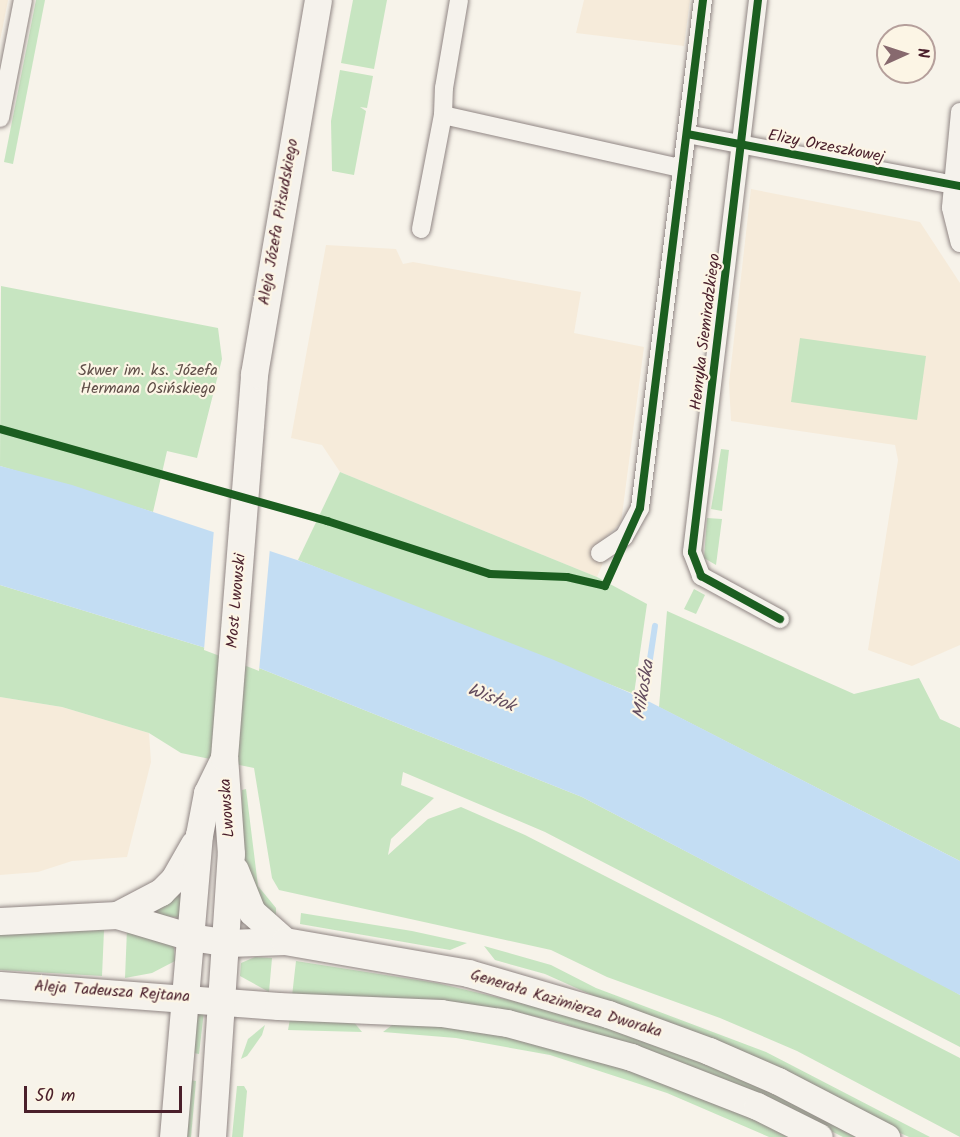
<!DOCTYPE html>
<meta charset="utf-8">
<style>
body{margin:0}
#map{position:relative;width:960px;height:1137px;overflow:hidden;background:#f7f3ea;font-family:Kalam,sans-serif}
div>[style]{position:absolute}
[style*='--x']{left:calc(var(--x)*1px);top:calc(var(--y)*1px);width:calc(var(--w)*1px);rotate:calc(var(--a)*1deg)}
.built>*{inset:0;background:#f6ebda}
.green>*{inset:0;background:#c7e5c1}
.water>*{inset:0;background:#c3ddf3}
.pier>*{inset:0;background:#f7f3ea}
.stream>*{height:6px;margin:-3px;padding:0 3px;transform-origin:3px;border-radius:3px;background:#c3ddf3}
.roads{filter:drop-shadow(0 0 2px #908684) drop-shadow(0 0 2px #908684)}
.street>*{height:18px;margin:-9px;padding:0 9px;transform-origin:9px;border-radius:9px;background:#f5f2ec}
.secondary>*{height:27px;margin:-13.5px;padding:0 13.5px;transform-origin:13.5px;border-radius:13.5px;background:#f5f2ec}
.cycleway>*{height:8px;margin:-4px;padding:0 4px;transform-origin:4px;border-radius:4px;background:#1b5e20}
span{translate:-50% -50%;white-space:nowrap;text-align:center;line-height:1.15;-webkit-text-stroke:4.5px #fcf5e5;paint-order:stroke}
.street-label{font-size:16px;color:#4a1f2b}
.park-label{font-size:16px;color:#5f4e48}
.water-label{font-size:18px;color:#634c5e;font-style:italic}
.north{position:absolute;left:876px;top:24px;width:60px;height:60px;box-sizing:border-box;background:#fcf5e5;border:2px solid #b59f9b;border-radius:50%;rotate:87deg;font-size:16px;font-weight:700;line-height:24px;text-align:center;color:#4a1f2b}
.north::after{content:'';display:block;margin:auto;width:21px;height:27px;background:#87696e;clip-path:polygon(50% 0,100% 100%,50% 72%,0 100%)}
.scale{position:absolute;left:24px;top:1086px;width:158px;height:27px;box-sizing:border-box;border:3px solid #4a1f2b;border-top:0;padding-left:8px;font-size:18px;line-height:21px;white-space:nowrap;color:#4a1f2b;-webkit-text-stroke:4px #fcf5e5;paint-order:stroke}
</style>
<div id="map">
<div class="built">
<i style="clip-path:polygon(0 0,8px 0,0 41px)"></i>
<i style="clip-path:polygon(584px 0,690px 0,684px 46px,576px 33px)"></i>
<i style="clip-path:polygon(751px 189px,920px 222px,960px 283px,960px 645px,912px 666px,868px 650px,898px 460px,895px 445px,731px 421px,729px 383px)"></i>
<i style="clip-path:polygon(326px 245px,396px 249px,403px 264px,413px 262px,581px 292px,574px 333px,644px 347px,621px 523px,597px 545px,603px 563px,597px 577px,340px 472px,322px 445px,291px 438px)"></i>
<i style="clip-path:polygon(0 697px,62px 707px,149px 733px,151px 762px,127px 857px,72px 861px,38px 872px,0 875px)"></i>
</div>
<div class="green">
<i style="clip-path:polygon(36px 0,45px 0,13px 164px,4px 162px)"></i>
<i style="clip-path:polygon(353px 0,387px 0,374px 69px,341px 63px)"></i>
<i style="clip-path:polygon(340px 70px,373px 76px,367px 108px,360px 107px,366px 111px,354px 175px,332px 171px,331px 121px)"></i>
<i style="clip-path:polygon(1px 286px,218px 328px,222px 359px,197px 458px,167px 451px,153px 512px,0 466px)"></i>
<i style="clip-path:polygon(800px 338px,926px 356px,917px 420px,791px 402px)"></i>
<i style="clip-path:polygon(721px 449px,729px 450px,722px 511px,711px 509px)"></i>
<i style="clip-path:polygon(340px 472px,597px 577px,647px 604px,634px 694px,298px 560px)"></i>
<i style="clip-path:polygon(707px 518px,722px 519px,716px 565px,704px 558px)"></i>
<i style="clip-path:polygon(0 585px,219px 652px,582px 797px,950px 989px,960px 995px,960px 1047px,545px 832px,403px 772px,401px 785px,434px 798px,391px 839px,388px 855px,428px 819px,461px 807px,525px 835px,960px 1058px,960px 1137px,797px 1051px,720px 1018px,607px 977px,551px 950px,279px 890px,272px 878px,254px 768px,181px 753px,149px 733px,62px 707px,0 697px)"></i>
<i style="clip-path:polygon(694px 589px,705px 595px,696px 614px,684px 609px)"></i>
<i style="clip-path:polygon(667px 611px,854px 694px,919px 678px,940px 719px,960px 728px,960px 861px,659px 707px)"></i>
<i style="clip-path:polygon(246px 789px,258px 886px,276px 908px,276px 918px,269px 915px,246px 881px,242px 816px,242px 790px)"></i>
<i style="clip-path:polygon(182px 886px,180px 918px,143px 913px)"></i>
<i style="clip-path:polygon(301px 913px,412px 931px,467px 943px,450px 950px,300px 924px)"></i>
<i style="clip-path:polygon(127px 929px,174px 946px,175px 961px,152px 973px,125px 978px)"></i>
<i style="clip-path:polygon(104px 930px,102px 976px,0 970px,0 934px)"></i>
<i style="clip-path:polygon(484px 946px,551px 965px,596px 988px,766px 1052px,930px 1137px,909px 1137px,545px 974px,495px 960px)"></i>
<i style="clip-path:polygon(255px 957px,272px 958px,269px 992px,240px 976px,241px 963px)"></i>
<i style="clip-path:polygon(296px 961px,437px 983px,556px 1011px,674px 1050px,783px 1097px,864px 1137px,843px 1137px,779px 1105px,633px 1046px,559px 1022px,520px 1013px,292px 996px)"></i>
<i style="clip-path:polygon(197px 1010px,204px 1011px,199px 1054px,193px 1053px)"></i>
<i style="clip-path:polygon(290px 1019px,353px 1021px,362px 1032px,288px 1030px)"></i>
<i style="clip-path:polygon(396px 1022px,482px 1030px,553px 1045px,701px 1095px,793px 1137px,769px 1137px,667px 1093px,550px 1055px,456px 1038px,383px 1032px)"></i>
<i style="clip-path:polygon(265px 1025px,262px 1035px,247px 1056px,241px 1059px,248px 1039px)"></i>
<i style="clip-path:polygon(190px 1080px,196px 1081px,191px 1137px,185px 1137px)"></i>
<i style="clip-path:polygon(237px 1086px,244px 1086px,247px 1091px,243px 1137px,232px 1137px)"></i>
</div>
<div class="water">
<i style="clip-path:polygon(0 466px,72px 485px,306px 563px,554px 660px,644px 699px,960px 861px,960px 995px,582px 797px,219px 652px,0 585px)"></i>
</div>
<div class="pier">
<i style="clip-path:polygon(214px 529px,270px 548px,259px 671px,204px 650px)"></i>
</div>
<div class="stream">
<i style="--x:643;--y:706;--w:81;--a:-81.5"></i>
</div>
<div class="roads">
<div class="street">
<i style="--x:758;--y:0;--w:556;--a:96.82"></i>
<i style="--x:692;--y:552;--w:26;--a:69"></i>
<i style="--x:701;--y:576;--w:90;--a:28.6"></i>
<i style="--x:960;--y:112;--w:96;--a:95.4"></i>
<i style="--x:951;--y:208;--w:36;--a:76"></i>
<i style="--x:443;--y:115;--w:244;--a:12.6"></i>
<i style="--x:0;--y:118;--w:120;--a:-79"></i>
<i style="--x:687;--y:134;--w:278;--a:10.8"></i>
<i style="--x:421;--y:229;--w:116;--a:-79.1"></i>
<i style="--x:443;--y:115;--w:27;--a:-88"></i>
<i style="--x:444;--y:88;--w:89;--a:-80.3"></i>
<i style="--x:600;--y:553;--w:29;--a:-34"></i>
<i style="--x:624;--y:537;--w:33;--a:-61"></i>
<i style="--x:640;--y:508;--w:512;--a:-82.93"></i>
</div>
<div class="secondary">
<i style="--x:235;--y:870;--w:45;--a:68"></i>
<i style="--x:252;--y:912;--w:44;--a:41.3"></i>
<i style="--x:117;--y:915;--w:50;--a:-27.6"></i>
<i style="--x:161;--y:892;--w:18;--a:-45"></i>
<i style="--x:174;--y:879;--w:40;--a:-60.3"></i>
<i style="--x:0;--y:921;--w:117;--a:-2.9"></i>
<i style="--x:117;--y:915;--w:77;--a:16.6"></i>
<i style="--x:191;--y:937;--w:37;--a:9"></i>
<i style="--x:228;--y:943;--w:57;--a:-2"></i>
<i style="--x:285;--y:941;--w:186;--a:9.9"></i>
<i style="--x:468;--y:973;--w:146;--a:16.3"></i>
<i style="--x:608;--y:1014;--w:108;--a:20.1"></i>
<i style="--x:709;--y:1051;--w:75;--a:23.5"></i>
<i style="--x:778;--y:1081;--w:122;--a:27.4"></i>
<i style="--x:0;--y:985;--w:279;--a:4.3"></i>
<i style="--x:278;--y:1006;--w:163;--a:2.5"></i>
<i style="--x:441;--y:1013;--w:67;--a:8.6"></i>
<i style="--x:507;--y:1023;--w:129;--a:15.3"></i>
<i style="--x:631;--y:1057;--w:135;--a:21.3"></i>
<i style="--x:757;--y:1106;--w:69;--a:26.6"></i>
<i style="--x:173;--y:1137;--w:303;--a:-85.1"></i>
<i style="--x:199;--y:835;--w:43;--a:-79.2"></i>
<i style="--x:207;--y:793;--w:39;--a:-64"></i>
<i style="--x:212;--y:1137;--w:284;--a:-86.2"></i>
<i style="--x:231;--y:854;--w:97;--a:-94.1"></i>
<i style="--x:224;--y:757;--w:384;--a:-85.5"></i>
<i style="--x:254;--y:374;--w:379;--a:-80.3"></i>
</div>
</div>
<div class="cycleway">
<i style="--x:758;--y:0;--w:556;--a:96.82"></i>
<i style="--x:692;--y:552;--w:26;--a:69"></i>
<i style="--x:701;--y:576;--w:90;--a:28.6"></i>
<i style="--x:687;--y:134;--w:278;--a:10.8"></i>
<i style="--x:0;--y:429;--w:340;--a:15.7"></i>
<i style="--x:327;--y:521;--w:171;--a:18"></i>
<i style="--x:490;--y:574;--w:77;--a:2.2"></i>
<i style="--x:567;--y:577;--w:39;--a:13"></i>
<i style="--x:605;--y:586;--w:85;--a:-65.8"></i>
<i style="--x:640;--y:508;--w:512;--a:-82.93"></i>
</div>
<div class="street-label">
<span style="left:826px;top:147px;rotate:11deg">Elizy Orzeszkowej</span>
<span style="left:279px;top:222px;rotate:-80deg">Aleja Józefa Piłsudskiego</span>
<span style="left:706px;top:332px;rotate:-83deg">Henryka Siemiradzkiego</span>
<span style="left:237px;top:601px;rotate:-85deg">Most Lwowski</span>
<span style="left:228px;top:808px;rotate:-94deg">Lwowska</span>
<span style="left:112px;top:992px;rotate:4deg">Aleja Tadeusza Rejtana</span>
<span style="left:566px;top:1004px;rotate:17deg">Generała Kazimierza Dworaka</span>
</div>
<div class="park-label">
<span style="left:148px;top:380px">Skwer im. ks. Józefa<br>Hermana Osińskiego</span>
</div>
<div class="water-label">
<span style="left:645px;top:690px;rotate:-81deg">Mikośka</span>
<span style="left:491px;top:699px;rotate:22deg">Wisłok</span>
</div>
<div class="north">N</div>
<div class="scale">50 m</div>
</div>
